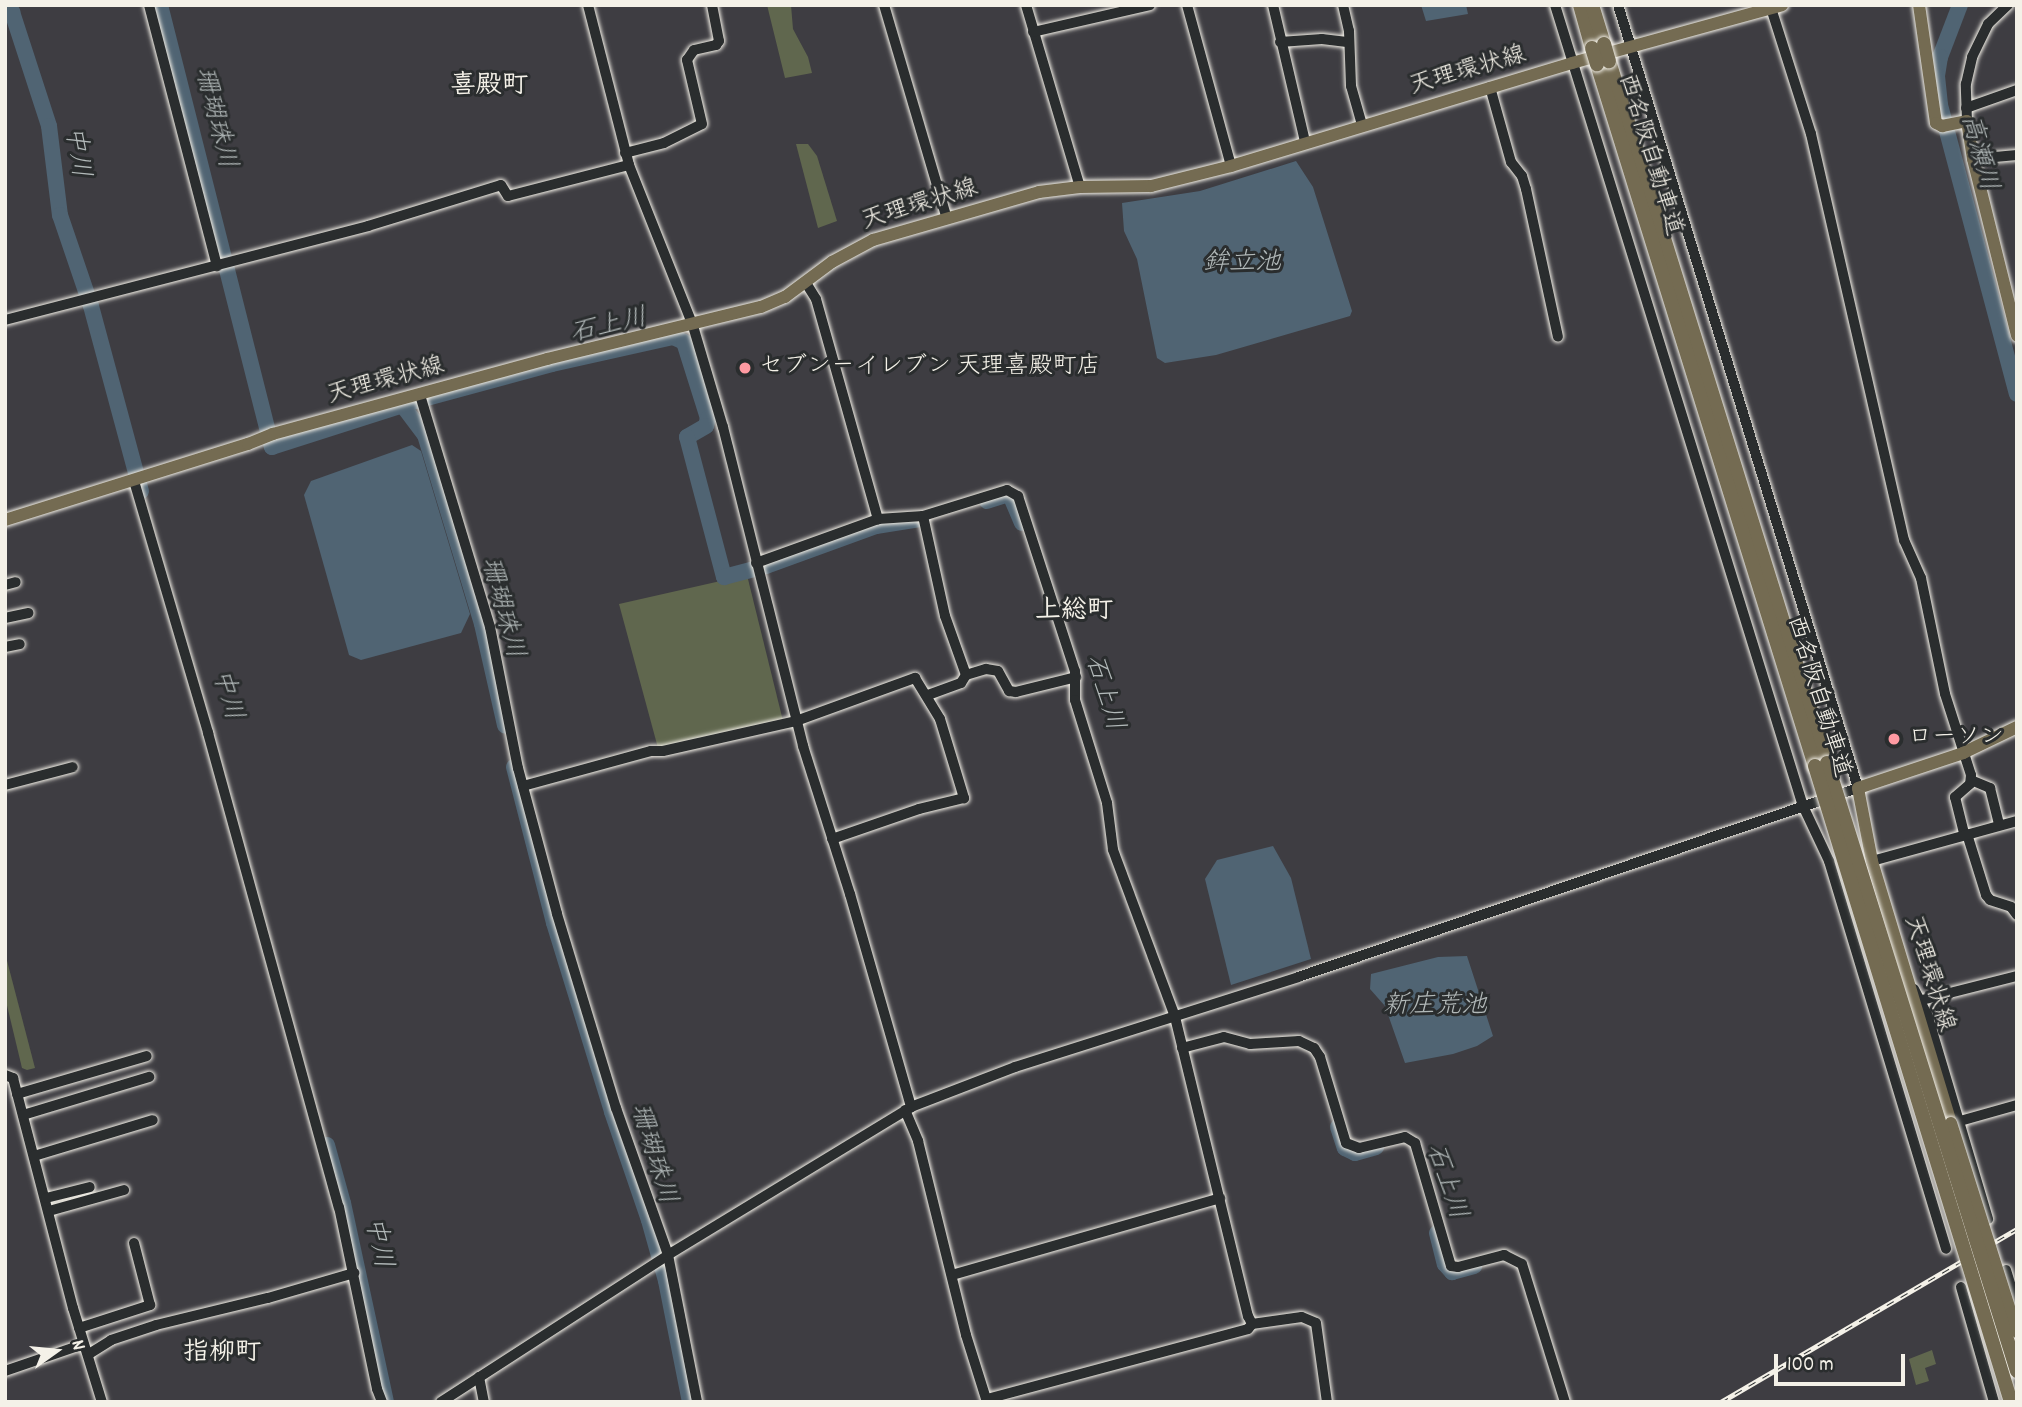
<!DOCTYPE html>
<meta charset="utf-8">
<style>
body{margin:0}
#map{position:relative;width:2022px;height:1407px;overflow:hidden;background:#3e3d42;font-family:Dekko,"Klee One",sans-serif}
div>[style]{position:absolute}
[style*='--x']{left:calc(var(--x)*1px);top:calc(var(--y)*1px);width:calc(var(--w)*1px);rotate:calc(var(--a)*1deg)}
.green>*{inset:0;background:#60674e}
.water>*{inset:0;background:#506473}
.river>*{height:16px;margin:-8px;padding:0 8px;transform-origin:8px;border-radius:8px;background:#506473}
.roads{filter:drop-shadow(0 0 2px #f4f1e8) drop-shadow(0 0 2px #f4f1e8)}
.minor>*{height:10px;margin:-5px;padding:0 5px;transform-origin:5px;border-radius:5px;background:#2a2d2e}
.major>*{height:12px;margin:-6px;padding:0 6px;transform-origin:6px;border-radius:6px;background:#746b52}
.highway>*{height:14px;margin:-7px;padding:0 7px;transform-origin:7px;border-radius:7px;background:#746b52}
.rail>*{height:5px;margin-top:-2.5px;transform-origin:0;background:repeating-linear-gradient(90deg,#2a2d2e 0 8px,#f4f1e8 0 16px);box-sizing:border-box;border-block:2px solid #f4f1e8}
.bridges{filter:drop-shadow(0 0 2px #f4f1e8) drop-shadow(0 0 2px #f4f1e8)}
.major-bridge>*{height:12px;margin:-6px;padding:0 6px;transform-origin:6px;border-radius:6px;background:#746b52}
.highway-bridge>*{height:14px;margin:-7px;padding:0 7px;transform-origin:7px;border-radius:7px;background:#746b52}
.dots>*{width:19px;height:19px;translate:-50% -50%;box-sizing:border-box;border:4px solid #2a2d2e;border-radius:50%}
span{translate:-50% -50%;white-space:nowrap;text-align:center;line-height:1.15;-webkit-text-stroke:6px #2a2d2e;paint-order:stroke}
.street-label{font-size:24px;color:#f4f1e8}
.poi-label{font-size:24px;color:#f4f1e8}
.left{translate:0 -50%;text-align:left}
.neighbourhood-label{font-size:26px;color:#f4f1e8;font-weight:700}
.water-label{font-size:26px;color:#b2b9b9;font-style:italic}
.frame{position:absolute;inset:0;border:7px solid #f4f1e8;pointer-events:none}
.north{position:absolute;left:21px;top:1316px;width:70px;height:70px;-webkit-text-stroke:5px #2a2d2e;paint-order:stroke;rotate:75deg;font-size:19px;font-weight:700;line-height:28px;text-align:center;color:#f4f1e8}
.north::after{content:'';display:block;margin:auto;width:24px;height:32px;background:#f4f1e8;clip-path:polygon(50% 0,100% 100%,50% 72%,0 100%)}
.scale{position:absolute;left:1774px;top:1354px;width:131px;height:32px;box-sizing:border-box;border:4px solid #f4f1e8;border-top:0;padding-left:9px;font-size:21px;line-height:24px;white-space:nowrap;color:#f4f1e8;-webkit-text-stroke:5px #2a2d2e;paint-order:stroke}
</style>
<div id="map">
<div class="green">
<i style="clip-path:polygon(767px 5px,791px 5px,793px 29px,808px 57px,812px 73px,785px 78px)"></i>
<i style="clip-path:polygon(796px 144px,808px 144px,817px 156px,837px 221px,818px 228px)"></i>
<i style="clip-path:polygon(747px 575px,783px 721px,658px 748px,619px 604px)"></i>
<i style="clip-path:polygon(5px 953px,35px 1068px,27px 1070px,22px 1068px,5px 997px)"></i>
<i style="clip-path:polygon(1932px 1350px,1936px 1364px,1925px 1368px,1929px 1381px,1916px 1385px,1909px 1359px)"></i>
</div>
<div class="water">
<i style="clip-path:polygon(1421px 5px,1466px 5px,1468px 14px,1426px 21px)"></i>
<i style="clip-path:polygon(1296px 161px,1313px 187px,1352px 311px,1350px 316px,1216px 355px,1165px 363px,1157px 358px,1137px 259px,1124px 231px,1122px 203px,1200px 191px)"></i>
<i style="clip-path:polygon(412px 445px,421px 451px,470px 614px,461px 633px,361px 660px,349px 655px,304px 495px,311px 481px)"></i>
<i style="clip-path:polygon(1273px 846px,1291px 878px,1311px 959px,1231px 985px,1205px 879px,1217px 860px)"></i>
<i style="clip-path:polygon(1467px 956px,1493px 1036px,1477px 1046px,1453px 1054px,1405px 1063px,1385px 1006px,1370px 989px,1371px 974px,1438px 957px)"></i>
</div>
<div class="river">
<i style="--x:160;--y:5;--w:456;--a:75.8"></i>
<i style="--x:272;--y:447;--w:147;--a:-17.8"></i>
<i style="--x:412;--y:402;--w:145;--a:-15.2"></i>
<i style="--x:552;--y:364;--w:124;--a:-12.6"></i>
<i style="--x:673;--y:337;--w:12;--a:24"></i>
<i style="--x:684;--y:342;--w:80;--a:72.5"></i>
<i style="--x:708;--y:418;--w:8;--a:104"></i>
<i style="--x:706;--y:426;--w:22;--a:150"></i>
<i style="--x:687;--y:437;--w:145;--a:75.2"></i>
<i style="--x:724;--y:577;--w:43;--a:-14.7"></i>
<i style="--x:766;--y:566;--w:117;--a:-20"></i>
<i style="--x:876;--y:526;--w:46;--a:-8.8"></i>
<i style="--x:1960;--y:5;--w:56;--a:111"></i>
<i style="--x:1940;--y:57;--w:19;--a:99"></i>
<i style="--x:1937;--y:76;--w:29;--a:84"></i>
<i style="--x:1940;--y:105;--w:299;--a:75.1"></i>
<i style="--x:5;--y:15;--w:8;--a:-23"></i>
<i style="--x:12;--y:12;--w:120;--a:72"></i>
<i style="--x:49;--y:126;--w:90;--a:83"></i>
<i style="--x:60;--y:215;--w:96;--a:71.2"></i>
<i style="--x:91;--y:306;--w:192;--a:74.9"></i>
<i style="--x:403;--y:406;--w:36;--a:53"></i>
<i style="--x:425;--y:435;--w:197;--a:73.2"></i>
<i style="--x:482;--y:624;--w:104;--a:77.2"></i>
<i style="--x:987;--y:501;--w:19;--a:-18"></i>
<i style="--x:1005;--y:495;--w:6;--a:18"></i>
<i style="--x:1011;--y:497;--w:28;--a:67"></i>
<i style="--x:514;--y:767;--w:161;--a:75.6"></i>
<i style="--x:554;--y:923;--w:198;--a:72.9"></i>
<i style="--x:612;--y:1112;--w:114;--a:71.1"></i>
<i style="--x:649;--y:1220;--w:63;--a:74.4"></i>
<i style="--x:666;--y:1281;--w:123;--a:78.8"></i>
<i style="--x:1338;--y:1127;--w:22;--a:72"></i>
<i style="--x:1345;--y:1148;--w:11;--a:27"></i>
<i style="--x:1355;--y:1153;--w:22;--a:-16"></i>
<i style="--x:327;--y:1145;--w:60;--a:74.6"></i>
<i style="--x:343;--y:1203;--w:204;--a:77.8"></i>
<i style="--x:1437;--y:1233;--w:32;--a:76"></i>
<i style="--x:1445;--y:1264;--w:11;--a:49"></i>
<i style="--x:1452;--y:1272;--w:23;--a:-15"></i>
</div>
<div class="roads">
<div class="minor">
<i style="--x:149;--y:5;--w:270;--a:75.4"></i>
<i style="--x:588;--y:5;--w:165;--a:75.6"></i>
<i style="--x:629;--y:165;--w:173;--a:68.3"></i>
<i style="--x:693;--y:326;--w:105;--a:73.5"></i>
<i style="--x:723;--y:427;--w:329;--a:75.9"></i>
<i style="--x:803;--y:746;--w:155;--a:72.4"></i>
<i style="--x:850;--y:894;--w:222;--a:74"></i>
<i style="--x:884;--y:5;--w:223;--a:73.6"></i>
<i style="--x:1026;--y:5;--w:190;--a:73.5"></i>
<i style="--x:1187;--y:5;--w:167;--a:74.7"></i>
<i style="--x:1273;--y:5;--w:140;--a:76.8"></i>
<i style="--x:1343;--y:5;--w:27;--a:77"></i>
<i style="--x:1349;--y:31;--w:55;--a:87.9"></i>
<i style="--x:1351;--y:86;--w:41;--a:74.2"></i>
<i style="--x:1555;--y:5;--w:839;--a:72.8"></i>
<i style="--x:1803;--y:806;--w:61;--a:64.7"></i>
<i style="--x:1829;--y:861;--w:405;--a:73.2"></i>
<i style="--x:1771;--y:8;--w:132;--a:72.4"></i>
<i style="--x:1811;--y:134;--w:417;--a:77.1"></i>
<i style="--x:1904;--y:540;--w:42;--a:65.9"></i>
<i style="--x:1921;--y:578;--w:118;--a:78.3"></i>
<i style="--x:1945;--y:694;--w:85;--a:72.2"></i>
<i style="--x:1971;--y:775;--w:9;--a:96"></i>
<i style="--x:1970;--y:784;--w:20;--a:139"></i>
<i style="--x:1955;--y:797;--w:38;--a:76"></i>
<i style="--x:1033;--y:32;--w:120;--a:-13"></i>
<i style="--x:1280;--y:42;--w:42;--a:-4.1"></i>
<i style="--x:1322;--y:39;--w:25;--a:7"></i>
<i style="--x:1490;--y:87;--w:78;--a:74.4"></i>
<i style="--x:1511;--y:162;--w:18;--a:52"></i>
<i style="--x:1522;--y:176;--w:14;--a:73"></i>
<i style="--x:1526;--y:189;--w:151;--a:77.8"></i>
<i style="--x:1966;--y:108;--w:54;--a:-19.4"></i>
<i style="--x:1967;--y:121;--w:37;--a:-92"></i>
<i style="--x:1966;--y:84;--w:28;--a:-77"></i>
<i style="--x:1972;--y:57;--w:37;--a:-64"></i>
<i style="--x:1988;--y:24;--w:28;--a:-44"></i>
<i style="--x:625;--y:153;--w:40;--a:-14.4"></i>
<i style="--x:664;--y:143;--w:42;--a:-26.6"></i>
<i style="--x:702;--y:124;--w:66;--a:-103.2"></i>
<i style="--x:687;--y:60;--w:12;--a:-55"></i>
<i style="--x:694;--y:50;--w:23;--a:-13"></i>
<i style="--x:716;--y:45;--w:5;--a:-53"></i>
<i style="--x:719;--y:41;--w:37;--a:-101"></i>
<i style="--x:1973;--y:159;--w:44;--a:-5.2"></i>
<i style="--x:806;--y:283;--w:19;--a:58"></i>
<i style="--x:816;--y:299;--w:229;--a:74.3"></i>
<i style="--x:5;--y:320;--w:375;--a:-14.5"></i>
<i style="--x:368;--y:226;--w:139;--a:-17.1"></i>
<i style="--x:501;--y:185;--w:13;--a:58"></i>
<i style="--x:508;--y:196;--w:125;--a:-14.4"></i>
<i style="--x:420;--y:395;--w:242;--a:73.2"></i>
<i style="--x:490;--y:627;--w:144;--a:78.8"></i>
<i style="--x:518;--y:768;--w:151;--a:75"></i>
<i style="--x:557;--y:914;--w:203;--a:73.1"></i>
<i style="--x:616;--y:1108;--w:156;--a:70.5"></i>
<i style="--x:668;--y:1255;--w:150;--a:78.8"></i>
<i style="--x:134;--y:481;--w:263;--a:73.6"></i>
<i style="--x:208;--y:733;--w:492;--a:74.6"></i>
<i style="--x:339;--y:1207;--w:186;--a:78.2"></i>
<i style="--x:377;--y:1389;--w:14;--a:69"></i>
<i style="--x:923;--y:516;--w:102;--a:77.6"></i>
<i style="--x:945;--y:616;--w:63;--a:70.4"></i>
<i style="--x:756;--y:563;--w:130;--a:-19.8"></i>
<i style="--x:878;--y:519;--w:45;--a:-3.8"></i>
<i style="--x:923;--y:516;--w:88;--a:-17.2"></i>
<i style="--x:1007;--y:490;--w:13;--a:29"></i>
<i style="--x:1018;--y:496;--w:184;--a:72"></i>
<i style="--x:1075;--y:671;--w:29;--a:90"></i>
<i style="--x:1075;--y:700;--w:108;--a:72.7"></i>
<i style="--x:1107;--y:803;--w:47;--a:82.7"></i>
<i style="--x:1113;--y:850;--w:178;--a:69.6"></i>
<i style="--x:1175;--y:1017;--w:308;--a:76.3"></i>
<i style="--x:1248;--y:1316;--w:9;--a:63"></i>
<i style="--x:5;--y:585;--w:11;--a:-15"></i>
<i style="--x:5;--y:618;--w:24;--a:-12"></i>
<i style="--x:5;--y:647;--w:15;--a:-11"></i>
<i style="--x:928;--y:695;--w:35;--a:-20"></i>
<i style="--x:961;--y:683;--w:9;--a:-58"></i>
<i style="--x:966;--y:675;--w:21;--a:-17"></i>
<i style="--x:986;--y:669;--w:12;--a:9"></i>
<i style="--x:998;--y:671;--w:23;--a:61"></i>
<i style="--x:1009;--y:691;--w:7;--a:8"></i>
<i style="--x:1016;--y:692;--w:62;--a:-14"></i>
<i style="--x:1971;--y:780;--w:21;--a:23"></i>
<i style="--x:1990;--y:788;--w:37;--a:76"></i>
<i style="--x:5;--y:785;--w:70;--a:-14.8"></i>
<i style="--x:523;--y:786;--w:133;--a:-15.3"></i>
<i style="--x:651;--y:751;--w:12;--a:0"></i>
<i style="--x:663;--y:751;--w:136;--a:-12.7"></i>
<i style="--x:796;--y:721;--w:127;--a:-19.9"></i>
<i style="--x:915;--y:678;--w:48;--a:58.6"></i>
<i style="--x:940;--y:719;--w:83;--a:73.1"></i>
<i style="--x:964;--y:798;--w:46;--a:166.3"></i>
<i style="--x:919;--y:809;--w:92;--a:161"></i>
<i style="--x:1967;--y:834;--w:64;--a:72.7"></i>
<i style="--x:1986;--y:895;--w:6;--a:51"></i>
<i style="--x:1990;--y:900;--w:22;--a:18"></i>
<i style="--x:2011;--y:907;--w:10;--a:53"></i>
<i style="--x:1872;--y:861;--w:150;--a:-15.4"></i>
<i style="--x:1914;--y:989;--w:28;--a:63"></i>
<i style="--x:1927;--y:1014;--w:214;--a:73.4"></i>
<i style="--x:1914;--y:1002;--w:106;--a:-14.2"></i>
<i style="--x:1182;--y:1048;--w:43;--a:-14.7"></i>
<i style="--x:1224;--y:1037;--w:27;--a:15"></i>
<i style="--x:1250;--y:1044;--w:49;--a:-3.5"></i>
<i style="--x:1299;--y:1041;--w:17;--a:25"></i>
<i style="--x:1314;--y:1048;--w:11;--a:56"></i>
<i style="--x:1320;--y:1057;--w:90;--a:73.2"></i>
<i style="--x:1346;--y:1143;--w:14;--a:21"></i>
<i style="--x:1359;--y:1148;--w:47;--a:-13.4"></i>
<i style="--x:1405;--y:1137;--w:12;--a:31"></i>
<i style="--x:1415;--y:1143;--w:128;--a:73.7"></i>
<i style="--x:1451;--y:1266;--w:7;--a:8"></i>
<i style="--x:1458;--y:1267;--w:48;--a:-14.6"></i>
<i style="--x:1504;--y:1255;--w:20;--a:27"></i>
<i style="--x:1522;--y:1264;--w:145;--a:72.7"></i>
<i style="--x:5;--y:1075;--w:9;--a:21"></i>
<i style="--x:13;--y:1078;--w:238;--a:75.4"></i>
<i style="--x:73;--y:1308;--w:98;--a:72.9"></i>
<i style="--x:17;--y:1094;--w:135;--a:-16.3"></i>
<i style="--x:905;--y:1110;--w:34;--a:67"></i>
<i style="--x:918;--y:1141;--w:200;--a:76.1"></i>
<i style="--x:966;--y:1335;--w:70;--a:72.6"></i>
<i style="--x:23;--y:1115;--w:132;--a:-16.8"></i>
<i style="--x:1960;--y:1121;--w:59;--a:-15.7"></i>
<i style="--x:34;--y:1156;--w:124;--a:-16.8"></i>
<i style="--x:46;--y:1198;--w:45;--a:-14"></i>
<i style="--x:49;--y:1211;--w:78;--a:-15.6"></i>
<i style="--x:2006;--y:1270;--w:38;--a:73"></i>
<i style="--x:952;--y:1275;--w:279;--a:-16"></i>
<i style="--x:1961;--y:1287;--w:120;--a:74"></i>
<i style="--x:79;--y:1328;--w:75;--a:-17.9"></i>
<i style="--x:150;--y:1305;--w:64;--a:-104.5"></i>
<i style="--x:89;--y:1354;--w:26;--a:-32"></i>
<i style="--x:111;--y:1340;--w:47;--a:-18.4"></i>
<i style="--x:156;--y:1325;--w:115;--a:-13.6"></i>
<i style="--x:268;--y:1298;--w:90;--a:-16.2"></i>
<i style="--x:5;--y:1371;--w:83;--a:-18.9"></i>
<i style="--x:479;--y:1377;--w:25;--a:79"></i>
<i style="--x:987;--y:1399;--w:270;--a:-15"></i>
<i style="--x:1248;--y:1329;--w:6;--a:-51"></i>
<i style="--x:1252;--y:1324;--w:50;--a:-8"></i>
<i style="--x:1302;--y:1317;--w:15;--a:23"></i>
<i style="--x:1316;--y:1323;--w:80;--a:82.1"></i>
<i style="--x:441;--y:1402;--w:270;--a:-32.9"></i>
<i style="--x:668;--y:1255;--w:285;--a:-31.3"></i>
<i style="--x:911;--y:1107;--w:111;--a:-21"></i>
<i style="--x:1015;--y:1067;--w:297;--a:-17.6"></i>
<i style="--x:1298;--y:977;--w:591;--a:-18.65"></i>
<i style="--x:1858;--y:788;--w:819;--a:-107.04"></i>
</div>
<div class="major">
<i style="--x:1919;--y:5;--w:119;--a:81.8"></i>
<i style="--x:1936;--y:123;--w:7;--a:27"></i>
<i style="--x:1942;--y:126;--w:25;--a:-11"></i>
<i style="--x:1967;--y:121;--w:38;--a:81"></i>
<i style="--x:1973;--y:159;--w:182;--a:76"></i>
<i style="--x:5;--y:520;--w:255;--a:-17.4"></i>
<i style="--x:248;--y:444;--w:27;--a:-22"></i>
<i style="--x:273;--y:434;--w:284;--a:-15.3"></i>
<i style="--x:547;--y:359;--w:220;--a:-13.7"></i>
<i style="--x:761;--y:307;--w:26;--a:-23"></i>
<i style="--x:785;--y:297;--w:59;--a:-36.7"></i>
<i style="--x:832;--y:262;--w:47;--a:-28.2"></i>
<i style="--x:873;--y:240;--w:173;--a:-16.1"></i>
<i style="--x:1039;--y:192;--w:41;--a:-7"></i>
<i style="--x:1080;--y:187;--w:71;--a:-0.8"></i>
<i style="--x:1151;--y:186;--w:82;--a:-14"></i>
<i style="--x:1231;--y:166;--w:356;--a:-16.8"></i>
<i style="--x:1572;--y:63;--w:218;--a:-15.4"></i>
<i style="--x:1951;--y:1123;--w:274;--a:-106.8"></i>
<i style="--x:1872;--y:861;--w:74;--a:-100.9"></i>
<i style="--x:1858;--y:788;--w:111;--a:-18.4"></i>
<i style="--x:1963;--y:753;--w:60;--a:-25.7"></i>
</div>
<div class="highway">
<i style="--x:1580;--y:5;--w:45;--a:74.4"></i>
<i style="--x:1592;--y:5;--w:41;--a:72.9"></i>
<i style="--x:1609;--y:61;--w:735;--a:72.75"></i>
<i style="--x:1597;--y:64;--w:735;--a:72.75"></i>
</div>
</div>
<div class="rail">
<i style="--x:1721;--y:1402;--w:343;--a:-30.3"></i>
</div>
<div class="bridges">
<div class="major-bridge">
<i style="--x:1951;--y:1123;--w:219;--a:72.5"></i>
</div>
<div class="highway-bridge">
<i style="--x:1604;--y:44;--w:18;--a:74"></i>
<i style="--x:1592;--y:48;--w:17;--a:73"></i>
<i style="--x:1827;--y:763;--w:637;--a:72.65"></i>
<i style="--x:1815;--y:766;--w:666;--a:72.87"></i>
</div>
</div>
<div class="dots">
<i style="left:745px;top:368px;background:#ff9aa2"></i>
<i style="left:1894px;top:739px;background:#ff9aa2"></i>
</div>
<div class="street-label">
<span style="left:1468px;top:72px;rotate:-16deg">天理環状線</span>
<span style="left:1649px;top:155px;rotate:73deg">西名阪自動車道</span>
<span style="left:920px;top:206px;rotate:-17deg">天理環状線</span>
<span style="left:386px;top:382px;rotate:-15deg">天理環状線</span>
<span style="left:1817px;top:697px;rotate:73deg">西名阪自動車道</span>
<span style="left:1928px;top:974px;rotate:73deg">天理環状線</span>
</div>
<div class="poi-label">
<span class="left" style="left:759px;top:368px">セブン－イレブン 天理喜殿町店</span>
<span class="left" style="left:1908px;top:739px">ローソン</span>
</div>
<div class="neighbourhood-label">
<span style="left:489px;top:87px">喜殿町</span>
<span style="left:1074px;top:612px">上総町</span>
<span style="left:222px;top:1354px">指柳町</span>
</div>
<div class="water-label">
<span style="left:214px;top:118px;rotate:76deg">珊瑚珠川</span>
<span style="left:76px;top:152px;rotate:82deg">中川</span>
<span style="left:1978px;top:153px;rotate:75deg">高瀬川</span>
<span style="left:1242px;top:264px">鉾立池</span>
<span style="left:609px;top:327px;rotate:-13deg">石上川</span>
<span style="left:501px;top:608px;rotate:75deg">珊瑚珠川</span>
<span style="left:1103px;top:693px;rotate:73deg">石上川</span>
<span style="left:226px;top:695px;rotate:74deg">中川</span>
<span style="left:1435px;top:1007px">新庄荒池</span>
<span style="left:652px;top:1154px;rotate:73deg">珊瑚珠川</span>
<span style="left:1445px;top:1182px;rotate:71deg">石上川</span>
<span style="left:377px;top:1243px;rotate:78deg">中川</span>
</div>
<div class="frame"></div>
<div class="north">N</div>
<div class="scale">100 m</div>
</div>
